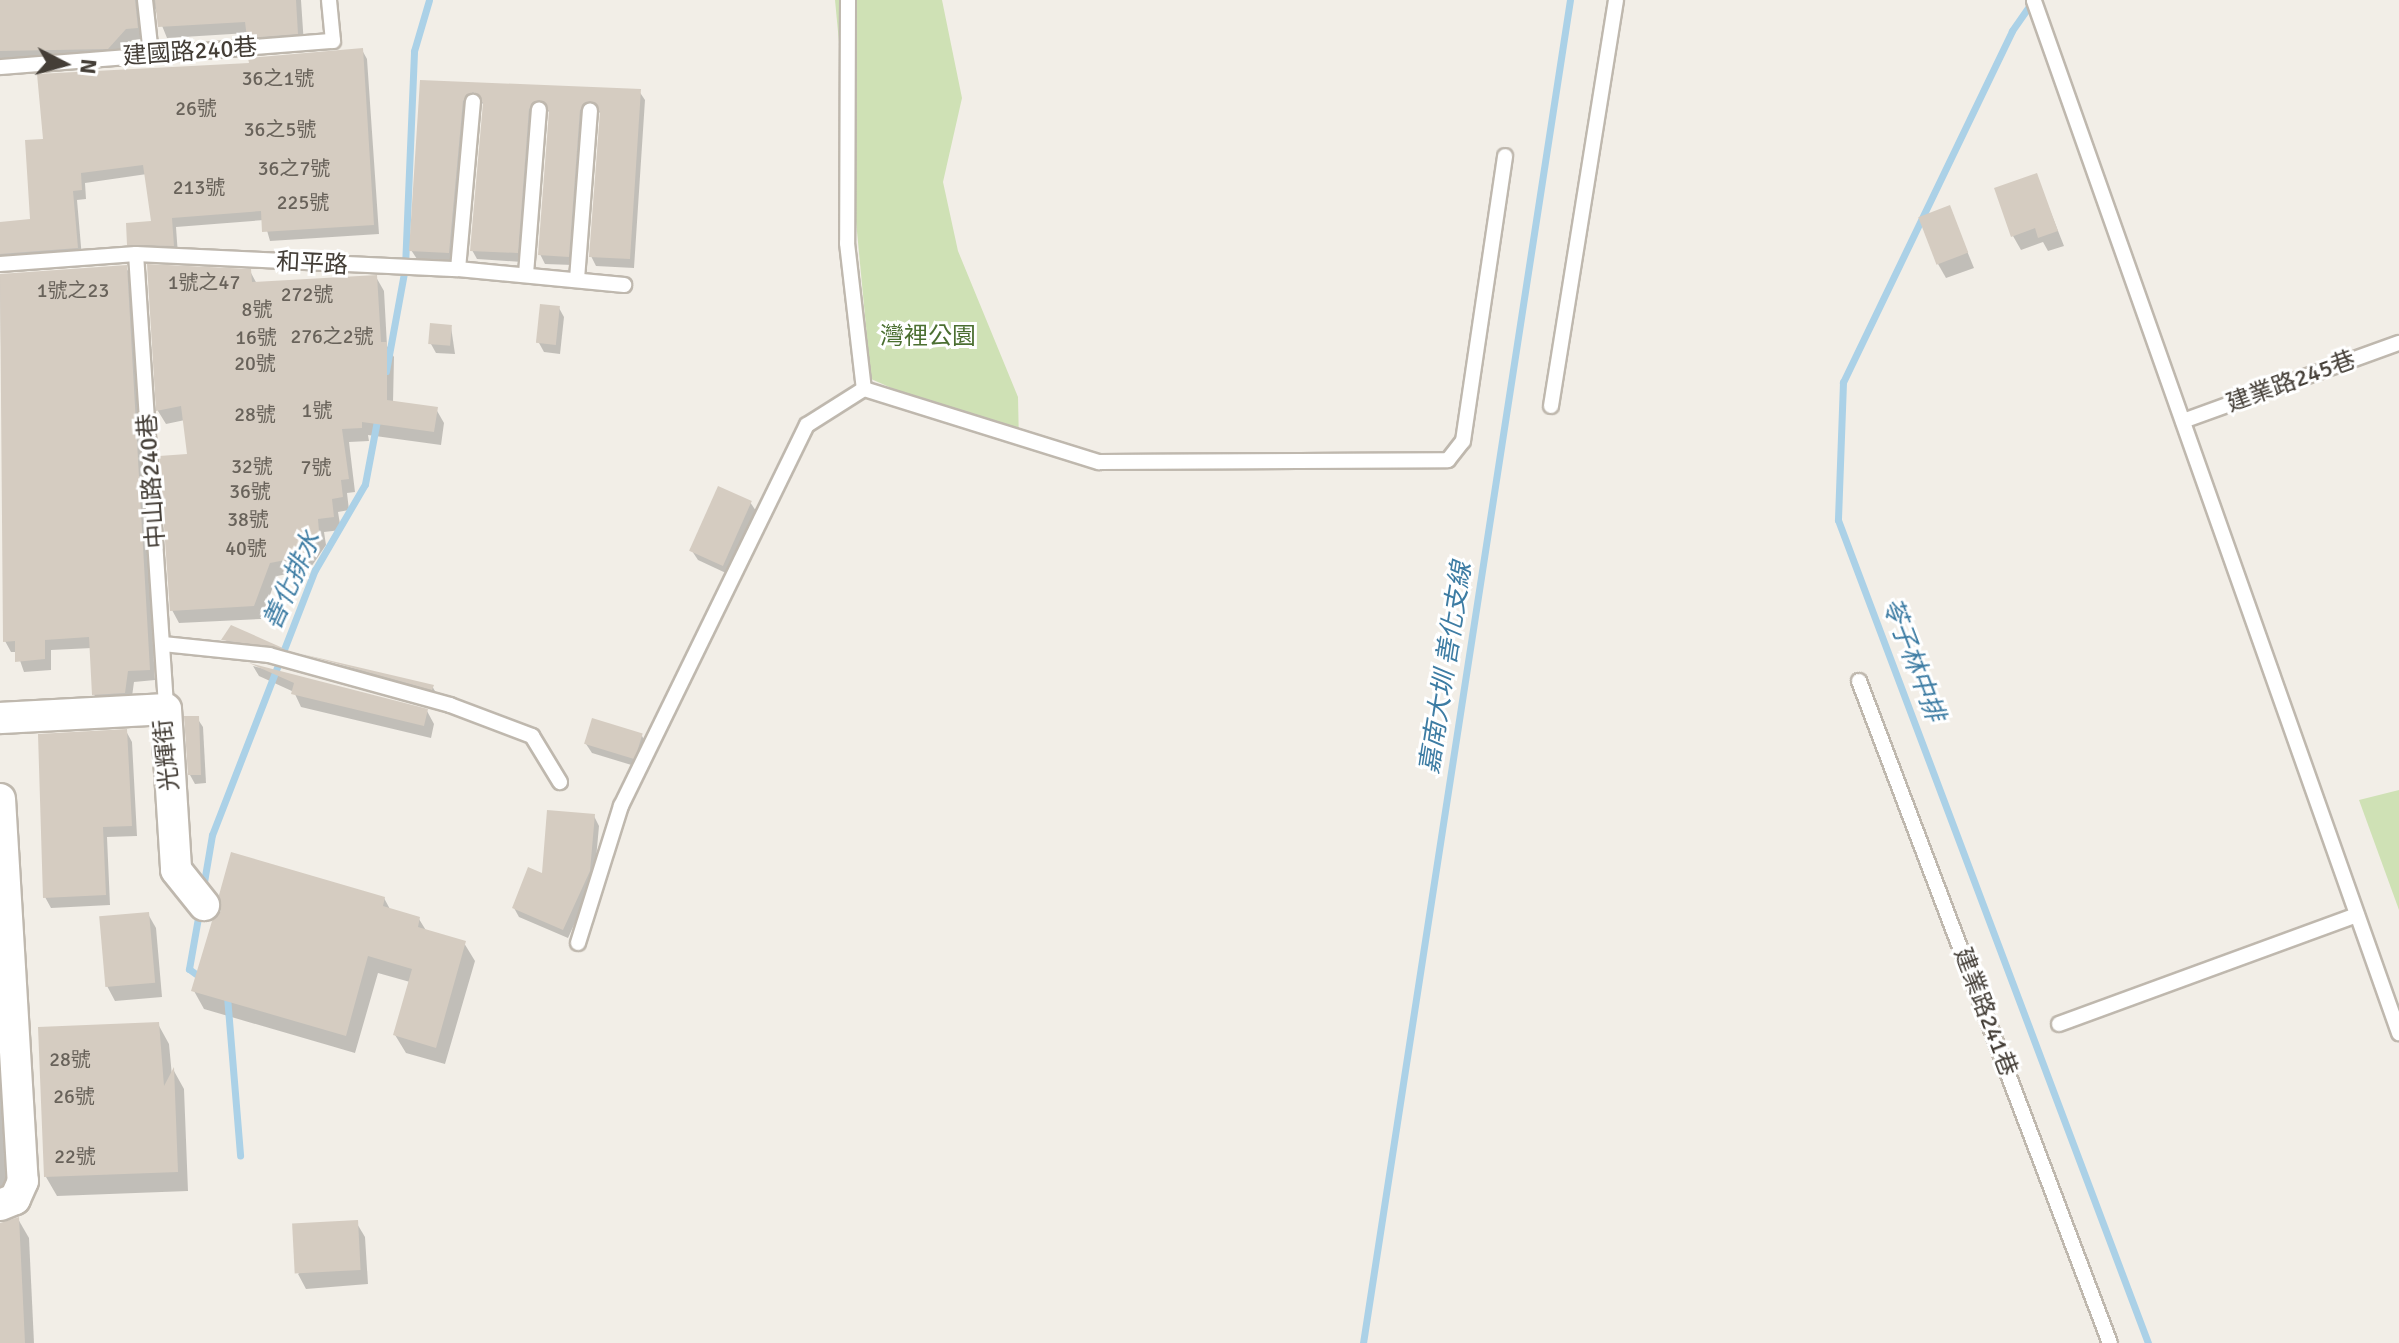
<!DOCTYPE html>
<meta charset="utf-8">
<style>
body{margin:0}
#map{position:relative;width:2399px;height:1343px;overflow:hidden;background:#f2eee7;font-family:Signika,"Noto Sans TC",sans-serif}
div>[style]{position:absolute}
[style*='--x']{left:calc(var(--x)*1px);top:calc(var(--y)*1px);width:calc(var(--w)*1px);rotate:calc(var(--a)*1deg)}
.green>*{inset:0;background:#cfe1b5}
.shadow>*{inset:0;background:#0003}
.stream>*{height:7px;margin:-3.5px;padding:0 3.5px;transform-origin:3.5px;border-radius:3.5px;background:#abd1e7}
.building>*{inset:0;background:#d5ccc1;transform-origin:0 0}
.roads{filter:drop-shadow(2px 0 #bfb8ae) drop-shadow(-2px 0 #bfb8ae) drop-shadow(0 2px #bfb8ae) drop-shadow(0 -2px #bfb8ae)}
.lane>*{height:14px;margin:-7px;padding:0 7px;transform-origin:7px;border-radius:7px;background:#fff}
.street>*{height:30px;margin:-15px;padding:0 15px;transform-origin:15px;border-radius:15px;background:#fff}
span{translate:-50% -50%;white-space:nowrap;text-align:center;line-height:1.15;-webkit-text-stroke:6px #fff;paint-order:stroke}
.number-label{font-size:20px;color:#68625a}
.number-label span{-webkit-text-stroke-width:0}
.street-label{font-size:24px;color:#443e37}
.park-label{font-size:24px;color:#4b6f31}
.water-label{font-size:26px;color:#3d7ca3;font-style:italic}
.north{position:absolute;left:24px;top:24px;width:80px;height:80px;-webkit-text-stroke:6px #fff;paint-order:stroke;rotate:96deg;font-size:22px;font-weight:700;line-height:32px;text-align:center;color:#443e37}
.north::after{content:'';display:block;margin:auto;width:28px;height:36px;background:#443e37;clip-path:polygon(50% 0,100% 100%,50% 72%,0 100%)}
</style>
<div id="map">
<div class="green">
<div style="clip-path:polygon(835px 0,942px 0,962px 98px,943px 182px,958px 251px,1018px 397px,1019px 444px,871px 379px)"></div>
<div style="clip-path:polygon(2399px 790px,2399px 910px,2359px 800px)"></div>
</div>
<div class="shadow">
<div style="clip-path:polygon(0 0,301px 0,304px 45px,255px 49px,248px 33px,167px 38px,152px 1px,141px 9px,143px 39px,132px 40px,115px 60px,0 63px)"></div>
<div style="clip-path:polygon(362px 50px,367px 59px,379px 234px,270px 241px,264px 220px,176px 227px,178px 255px,135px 254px,129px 244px,153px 223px,147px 174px,85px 183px,86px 199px,77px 200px,82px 258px,0 263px,0 224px,32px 221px,45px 140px,251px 65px)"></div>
<div style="clip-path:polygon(422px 82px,639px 91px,645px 100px,634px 268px,596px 266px,591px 256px,602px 115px,596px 109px,573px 265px,545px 264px,540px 254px,551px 114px,545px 108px,522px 262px,477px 259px,472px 250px,485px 106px,479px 100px,454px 262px,417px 259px,411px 250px)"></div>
<div style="clip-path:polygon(2036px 175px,2064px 246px,2048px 251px,2043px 242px,2021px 250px,2013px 236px)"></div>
<div style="clip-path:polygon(1949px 207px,1974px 268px,1946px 278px,1938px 264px)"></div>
<div style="clip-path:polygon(126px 267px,132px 279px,155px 680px,134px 682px,131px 704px,100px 706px,94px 694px,92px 648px,51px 650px,51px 670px,24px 672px,17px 652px,11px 652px,5px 641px,0 276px)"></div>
<div style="clip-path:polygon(149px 267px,250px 271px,257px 284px,376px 277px,384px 291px,387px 346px,394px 357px,393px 403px,436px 409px,444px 423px,441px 445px,368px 435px,369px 441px,349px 442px,355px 492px,347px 493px,349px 510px,338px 512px,341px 530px,324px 532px,326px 545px,309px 570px,277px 576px,261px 619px,179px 623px,172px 610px,189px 456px,185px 420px,166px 424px,158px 411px)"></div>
<div style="clip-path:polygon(559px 308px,564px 317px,560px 354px,544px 352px,539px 343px)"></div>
<div style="clip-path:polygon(451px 327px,455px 354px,436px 353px,431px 344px)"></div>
<div style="clip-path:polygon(750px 502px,756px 511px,728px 574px,698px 560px,692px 551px)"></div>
<div style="clip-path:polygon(232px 627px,283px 650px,284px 652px,225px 644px)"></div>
<div style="clip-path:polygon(306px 657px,432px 686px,441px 701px,313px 668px)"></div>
<div style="clip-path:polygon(253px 666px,427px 711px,434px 724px,431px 738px,301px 707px,294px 692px,259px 676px)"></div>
<div style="clip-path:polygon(197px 718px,203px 727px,206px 783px,195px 784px,190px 775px)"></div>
<div style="clip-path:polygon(126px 731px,132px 742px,137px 836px,107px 837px,110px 905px,51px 908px,45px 897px)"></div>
<div style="clip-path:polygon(642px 736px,647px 745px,638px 767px,592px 753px,586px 744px)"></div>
<div style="clip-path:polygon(594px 816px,599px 826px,594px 881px,568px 938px,519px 917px,514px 908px)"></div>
<div style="clip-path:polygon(384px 898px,391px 911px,419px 919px,427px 932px,464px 943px,475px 961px,445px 1064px,406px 1053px,395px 1035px,410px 982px,378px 973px,355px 1053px,204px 1009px,194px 991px)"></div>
<div style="clip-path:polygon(148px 914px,156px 928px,162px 997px,115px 1001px,107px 986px)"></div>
<div style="clip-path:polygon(158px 1024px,169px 1044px,172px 1076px,174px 1071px,184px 1089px,188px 1191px,57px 1196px,46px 1177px)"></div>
<div style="clip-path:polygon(0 1050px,8px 1187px,0 1188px)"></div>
<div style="clip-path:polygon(18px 1219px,29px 1238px,34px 1343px,0 1343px,0 1224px)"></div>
<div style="clip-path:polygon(356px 1222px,365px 1237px,368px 1284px,306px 1289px,298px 1274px)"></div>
</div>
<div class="stream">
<div style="--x:2032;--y:2;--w:35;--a:125"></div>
<div style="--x:2012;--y:31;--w:390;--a:115.7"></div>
<div style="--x:1843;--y:382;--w:138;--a:92.1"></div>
<div style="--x:1838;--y:520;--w:879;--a:69.36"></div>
<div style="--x:386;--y:371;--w:106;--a:-79.6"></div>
<div style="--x:405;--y:267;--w:216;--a:-87.6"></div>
<div style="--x:414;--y:51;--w:53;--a:-73.6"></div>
<div style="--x:203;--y:888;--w:54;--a:-80.4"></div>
<div style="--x:212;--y:835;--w:284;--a:-68.8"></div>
<div style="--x:315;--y:570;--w:99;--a:-59.8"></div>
<div style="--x:365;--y:484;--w:70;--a:-79.3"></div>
<div style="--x:199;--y:912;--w:58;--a:100"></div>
<div style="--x:189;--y:969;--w:17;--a:36"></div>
<div style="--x:227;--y:996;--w:160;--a:85.3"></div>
<div style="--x:1363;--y:1343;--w:1359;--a:-81.24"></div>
</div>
<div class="building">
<div style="clip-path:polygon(0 0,135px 0,138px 28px,126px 29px,108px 49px,0 51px)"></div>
<div style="clip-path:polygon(155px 0,296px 0,298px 34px,247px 38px,245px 22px,158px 27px)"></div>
<div style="clip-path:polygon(363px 48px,374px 225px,262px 232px,261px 211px,172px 218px,174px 246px,127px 245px,126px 223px,151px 221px,143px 165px,81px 173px,82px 190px,73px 191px,78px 248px,0 254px,0 222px,30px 219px,25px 140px,43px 139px,37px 74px,249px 63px,248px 58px)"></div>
<div style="clip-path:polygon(420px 80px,641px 89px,630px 259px,589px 257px,600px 112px,590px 101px,580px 110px,569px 257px,538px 255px,549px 111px,539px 100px,529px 109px,518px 253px,470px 251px,483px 103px,473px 92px,463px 101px,449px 253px,409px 251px)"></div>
<div style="clip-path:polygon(2037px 173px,2058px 231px,2038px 238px,2035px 228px,2011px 237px,1994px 188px)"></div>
<div style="left:1950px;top:205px;width:51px;height:34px;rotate:69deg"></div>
<div style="clip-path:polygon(147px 264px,251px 269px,252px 282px,377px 275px,381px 342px,387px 342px,387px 400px,438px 407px,434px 432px,362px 422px,362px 428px,342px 429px,349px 479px,341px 480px,343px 497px,332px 499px,334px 517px,318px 519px,319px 531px,301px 557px,270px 563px,254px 606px,170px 611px,159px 456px,187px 454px,181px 406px,156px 411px)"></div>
<div style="clip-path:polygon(127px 265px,150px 670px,128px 671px,125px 693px,92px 695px,89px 637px,45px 640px,45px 659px,15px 662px,15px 641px,3px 642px,0 274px)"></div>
<div style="left:540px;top:304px;width:20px;height:39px;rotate:6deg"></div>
<div style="left:430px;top:323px;width:22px;height:21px;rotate:5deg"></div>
<div style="left:718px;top:486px;width:37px;height:71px;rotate:24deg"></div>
<div style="clip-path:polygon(231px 625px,285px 649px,221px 640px)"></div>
<div style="clip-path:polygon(302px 654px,434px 685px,432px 690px)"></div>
<div style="clip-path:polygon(249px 663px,428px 709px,424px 726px,291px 694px,294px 683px)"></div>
<div style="clip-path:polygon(184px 716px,199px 716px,201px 775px,188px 775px)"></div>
<div style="left:592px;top:718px;width:53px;height:27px;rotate:17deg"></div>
<div style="clip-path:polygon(127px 729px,132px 826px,103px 827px,106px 895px,43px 898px,38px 734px)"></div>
<div style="clip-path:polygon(547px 810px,595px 814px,590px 871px,563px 930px,512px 908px,528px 867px,542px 873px)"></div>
<div style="clip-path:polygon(231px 852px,385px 897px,383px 906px,420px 917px,418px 927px,466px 941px,436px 1048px,393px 1035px,412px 969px,368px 956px,346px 1036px,191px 991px,212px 921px,221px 911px,219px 895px)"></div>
<div style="left:149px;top:912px;width:71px;height:50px;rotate:85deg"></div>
<div style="clip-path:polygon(159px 1022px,164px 1086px,174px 1067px,178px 1172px,44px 1177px,38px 1027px)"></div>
<div style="clip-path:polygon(19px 1217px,25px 1343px,0 1343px,0 1223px)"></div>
<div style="left:358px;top:1220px;width:50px;height:66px;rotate:87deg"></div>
</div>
<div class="roads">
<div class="lane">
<div style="--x:145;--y:0;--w:54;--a:83.7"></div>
<div style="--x:848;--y:0;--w:243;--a:90.2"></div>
<div style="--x:847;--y:243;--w:147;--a:83.4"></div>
<div style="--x:864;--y:389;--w:246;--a:17.3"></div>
<div style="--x:1099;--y:462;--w:349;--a:-0.3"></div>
<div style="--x:1448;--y:460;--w:24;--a:-52"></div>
<div style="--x:1463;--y:441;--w:288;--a:-81.6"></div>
<div style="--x:2034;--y:1;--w:1095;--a:70.52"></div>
<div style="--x:0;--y:67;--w:334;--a:-4.5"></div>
<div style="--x:333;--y:41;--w:41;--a:-95.6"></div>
<div style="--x:136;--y:254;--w:456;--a:86.2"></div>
<div style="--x:0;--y:264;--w:136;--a:-4.2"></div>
<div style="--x:136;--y:254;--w:322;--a:2.7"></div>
<div style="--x:458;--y:269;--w:167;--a:5.5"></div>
<div style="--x:458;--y:269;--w:168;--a:-84.9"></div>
<div style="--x:526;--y:274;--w:165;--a:-85.5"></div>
<div style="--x:577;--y:279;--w:169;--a:-85.6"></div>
<div style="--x:1551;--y:406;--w:411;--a:-80.9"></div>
<div style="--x:2183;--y:421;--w:230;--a:-19.9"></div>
<div style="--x:163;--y:644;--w:107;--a:5.9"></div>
<div style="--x:269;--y:655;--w:188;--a:15.4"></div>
<div style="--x:450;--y:705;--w:88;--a:20.7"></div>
<div style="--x:532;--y:736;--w:54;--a:58.7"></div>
<div style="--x:1859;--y:681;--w:708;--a:69.24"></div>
<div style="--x:578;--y:943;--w:144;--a:-72.6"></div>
<div style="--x:621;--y:806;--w:424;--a:-64"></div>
<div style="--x:807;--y:425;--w:67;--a:-32.3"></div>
<div style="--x:2059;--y:1024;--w:317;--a:-20.1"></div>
</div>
<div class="street">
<div style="--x:0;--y:718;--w:166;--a:-3.1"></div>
<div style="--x:166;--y:709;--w:161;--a:86.4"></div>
<div style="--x:176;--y:870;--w:45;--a:51.3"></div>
<div style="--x:0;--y:799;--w:383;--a:86.6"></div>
<div style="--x:23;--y:1181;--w:20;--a:114"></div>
<div style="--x:15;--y:1199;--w:16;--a:158"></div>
</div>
</div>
<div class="number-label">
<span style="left:278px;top:78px">36之1號</span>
<span style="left:196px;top:108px">26號</span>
<span style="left:280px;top:129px">36之5號</span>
<span style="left:294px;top:168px">36之7號</span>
<span style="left:199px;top:187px">213號</span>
<span style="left:303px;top:202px">225號</span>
<span style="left:204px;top:282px">1號之47</span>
<span style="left:73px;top:290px">1號之23</span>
<span style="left:307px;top:294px">272號</span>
<span style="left:257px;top:309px">8號</span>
<span style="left:332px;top:336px">276之2號</span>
<span style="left:256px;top:337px">16號</span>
<span style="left:255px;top:363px">20號</span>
<span style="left:317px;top:410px">1號</span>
<span style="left:255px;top:414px">28號</span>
<span style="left:252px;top:466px">32號</span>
<span style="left:316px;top:467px">7號</span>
<span style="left:250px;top:491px">36號</span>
<span style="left:248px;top:519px">38號</span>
<span style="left:246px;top:548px">40號</span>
<span style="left:70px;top:1059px">28號</span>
<span style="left:74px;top:1096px">26號</span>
<span style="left:75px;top:1156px">22號</span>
</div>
<div class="street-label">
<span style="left:190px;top:52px;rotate:-4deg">建國路240巷</span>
<span style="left:312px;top:264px;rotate:3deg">和平路</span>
<span style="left:2291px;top:382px;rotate:-20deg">建業路245巷</span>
<span style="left:152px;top:481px;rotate:-94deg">中山路240巷</span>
<span style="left:167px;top:755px;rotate:-96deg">光輝街</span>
<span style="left:1985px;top:1012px;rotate:69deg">建業路241巷</span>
</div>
<div class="park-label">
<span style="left:928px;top:337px">灣裡公園</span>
</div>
<div class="water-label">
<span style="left:293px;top:581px;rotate:-66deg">善化排水</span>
<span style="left:1912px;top:660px;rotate:69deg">苓子林中排</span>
<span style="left:1447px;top:668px;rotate:-81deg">嘉南大圳 善化支線</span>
</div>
<div class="north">N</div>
</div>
